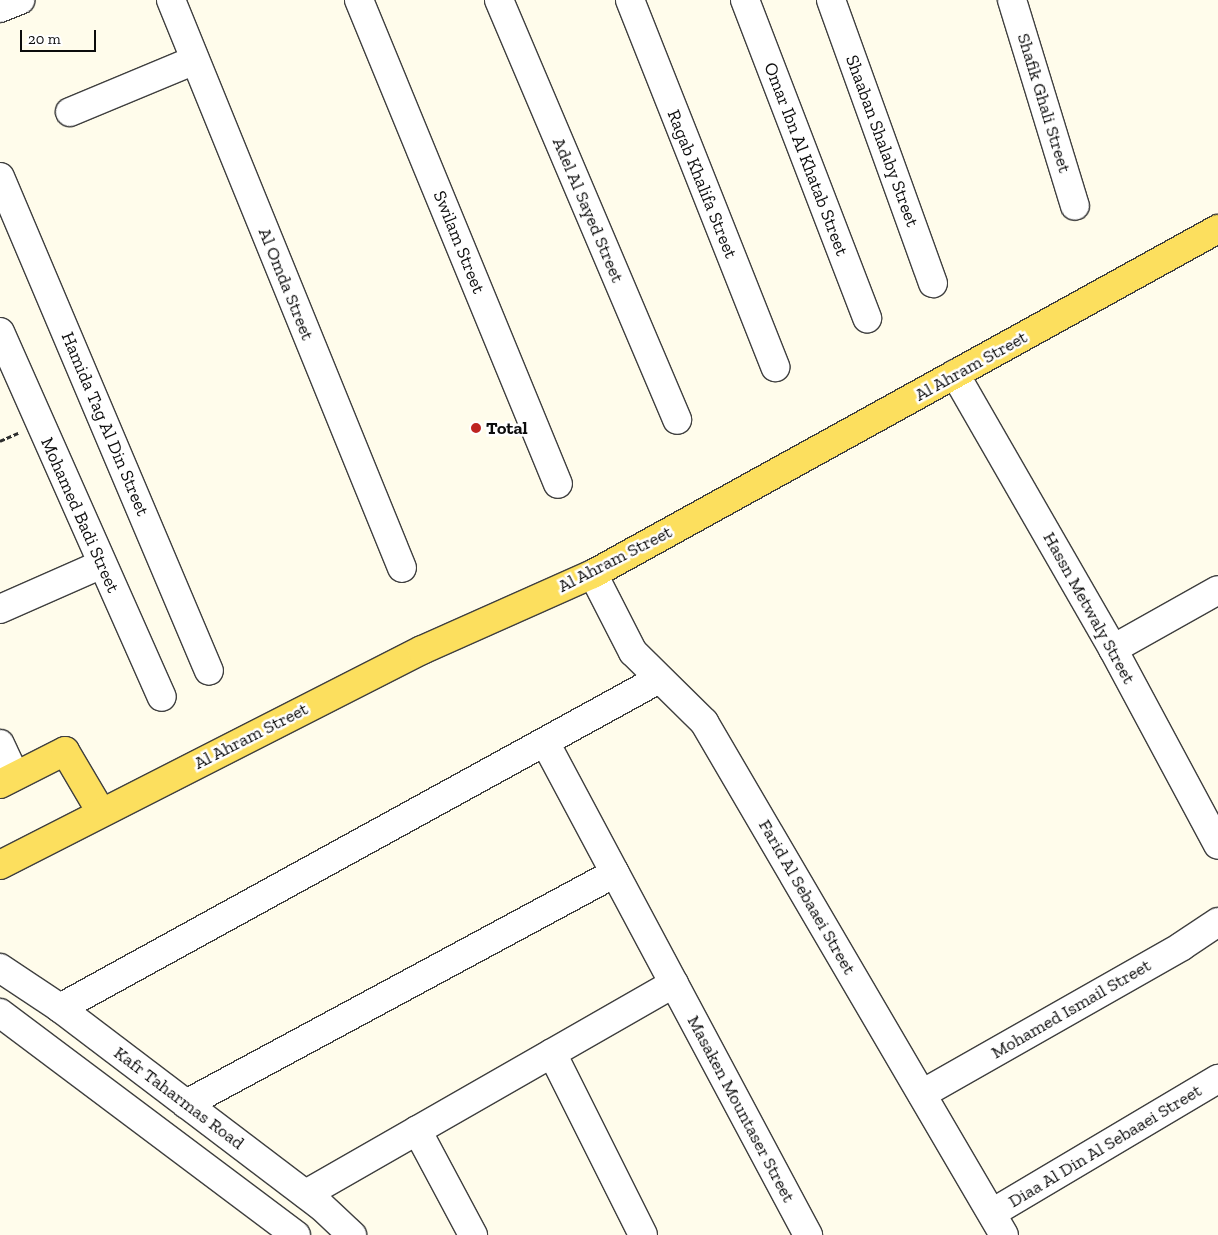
<!DOCTYPE html>
<style>
body{margin:0}
#map{position:relative;width:1218px;height:1235px;overflow:hidden;background:#fffceb;font-family:"Zilla Slab",serif}
div>[style]{position:absolute}
[style*='--x']{left:calc(var(--x)*1px);top:calc(var(--y)*1px);width:calc(var(--w)*1px);rotate:calc(var(--a)*1deg)}
.path>*{height:3px;margin-top:-1.5px;transform-origin:0;background:repeating-linear-gradient(90deg,#2e2e2e 0 5px,transparent 0 7.5px)}
.roads{filter:drop-shadow(1px 0 #3f3f3f) drop-shadow(-1px 0 #3f3f3f) drop-shadow(0 1px #3f3f3f) drop-shadow(0 -1px #3f3f3f)}
.minor>*{height:28px;margin:-14px;padding:0 14px;transform-origin:14px;border-radius:14px;background:#fff}
.major>*{height:28px;margin:-14px;padding:0 14px;transform-origin:14px;border-radius:14px;background:#fcdf5e}
.dots>*{width:14px;height:14px;translate:-50% -50%;box-sizing:border-box;border:2px solid #fff;border-radius:50%}
span{translate:-50% -50%;white-space:nowrap;text-align:center;line-height:1.15;-webkit-text-stroke:5px #fff;paint-order:stroke}
.street-label{font-size:18px;color:#0c0c0c}
.poi-label{font-size:18px;color:#0c0c0c;font-weight:700}
.left{translate:0 -50%;text-align:left}
.scale{position:absolute;left:20px;top:30px;width:76px;height:22px;box-sizing:border-box;border:2px solid #0c0c0c;border-top:0;padding-left:6px;font-size:15px;line-height:18px;white-space:nowrap;color:#0c0c0c;-webkit-text-stroke:4px #fff;paint-order:stroke}
</style>
<div id="map">
<div class="path">
<div style="--x:0;--y:441;--w:20;--a:-24"></div>
</div>
<div class="roads">
<div class="minor">
<div style="--x:171;--y:0;--w:613;--a:67.87"></div>
<div style="--x:359;--y:0;--w:523;--a:67.65"></div>
<div style="--x:499;--y:0;--w:456;--a:67"></div>
<div style="--x:630;--y:0;--w:395;--a:68.4"></div>
<div style="--x:745;--y:0;--w:341;--a:69"></div>
<div style="--x:831;--y:0;--w:301;--a:70.2"></div>
<div style="--x:1012;--y:0;--w:215;--a:73"></div>
<div style="--x:0;--y:8;--w:22;--a:-22"></div>
<div style="--x:70;--y:112;--w:135;--a:-22.6"></div>
<div style="--x:0;--y:177;--w:536;--a:67.07"></div>
<div style="--x:0;--y:332;--w:399;--a:66.1"></div>
<div style="--x:955;--y:374;--w:317;--a:60.1"></div>
<div style="--x:1113;--y:649;--w:222;--a:61.8"></div>
<div style="--x:593;--y:574;--w:88;--a:62.9"></div>
<div style="--x:633;--y:652;--w:100;--a:44.6"></div>
<div style="--x:704;--y:722;--w:594;--a:59.68"></div>
<div style="--x:0;--y:609;--w:111;--a:-23.8"></div>
<div style="--x:1113;--y:649;--w:120;--a:-29.3"></div>
<div style="--x:545;--y:742;--w:559;--a:61.92"></div>
<div style="--x:0;--y:744;--w:35;--a:65"></div>
<div style="--x:0;--y:968;--w:72;--a:33.7"></div>
<div style="--x:60;--y:1008;--w:326;--a:37.2"></div>
<div style="--x:320;--y:1205;--w:44;--a:43.2"></div>
<div style="--x:60;--y:1008;--w:683;--a:-28.78"></div>
<div style="--x:0;--y:1013;--w:370;--a:36.9"></div>
<div style="--x:552;--y:1053;--w:203;--a:63.4"></div>
<div style="--x:922;--y:1094;--w:299;--a:-29.6"></div>
<div style="--x:1182;--y:946;--w:43;--a:-33.7"></div>
<div style="--x:186;--y:1104;--w:487;--a:-28.3"></div>
<div style="--x:417;--y:1130;--w:119;--a:61.9"></div>
<div style="--x:306;--y:1194;--w:424;--a:-29.8"></div>
<div style="--x:992;--y:1213;--w:263;--a:-30.7"></div>
</div>
<div class="major">
<div style="--x:0;--y:784;--w:73;--a:-26.9"></div>
<div style="--x:65;--y:751;--w:71;--a:59.5"></div>
<div style="--x:0;--y:865;--w:474;--a:-27"></div>
<div style="--x:422;--y:650;--w:187;--a:-24"></div>
<div style="--x:593;--y:574;--w:714;--a:-28.9"></div>
</div>
</div>
<div class="dots">
<div style="left:476px;top:428px;background:#be2421"></div>
</div>
<div class="street-label">
<span style="left:1044px;top:103px;rotate:73deg">Shafik Ghali Street</span>
<span style="left:882px;top:141px;rotate:70deg">Shaaban Shalaby Street</span>
<span style="left:806px;top:159px;rotate:69deg">Omar Ibn Al Khatab Street</span>
<span style="left:702px;top:184px;rotate:68deg">Ragab Khalifa Street</span>
<span style="left:588px;top:210px;rotate:67deg">Adel Al Sayed Street</span>
<span style="left:459px;top:242px;rotate:68deg">Swilam Street</span>
<span style="left:286px;top:284px;rotate:68deg">Al Omda Street</span>
<span style="left:971px;top:366px;rotate:-29deg">Al Ahram Street</span>
<span style="left:105px;top:424px;rotate:67deg">Hamida Tag Al Din Street</span>
<span style="left:80px;top:515px;rotate:66deg">Mohamed Badi Street</span>
<span style="left:615px;top:559px;rotate:-27deg">Al Ahram Street</span>
<span style="left:1089px;top:608px;rotate:61deg">Hassn Metwaly Street</span>
<span style="left:251px;top:736px;rotate:-27deg">Al Ahram Street</span>
<span style="left:807px;top:897px;rotate:60deg">Farid Al Sebaaei Street</span>
<span style="left:1071px;top:1009px;rotate:-30deg">Mohamed Ismail Street</span>
<span style="left:179px;top:1098px;rotate:37deg">Kafr Taharmas Road</span>
<span style="left:741px;top:1109px;rotate:62deg">Masaken Mountaser Street</span>
<span style="left:1105px;top:1146px;rotate:-31deg">Diaa Al Din Al Sebaaei Street</span>
</div>
<div class="poi-label">
<span class="left" style="left:486px;top:428px">Total</span>
</div>
<div class="scale">20 m</div>
</div>
